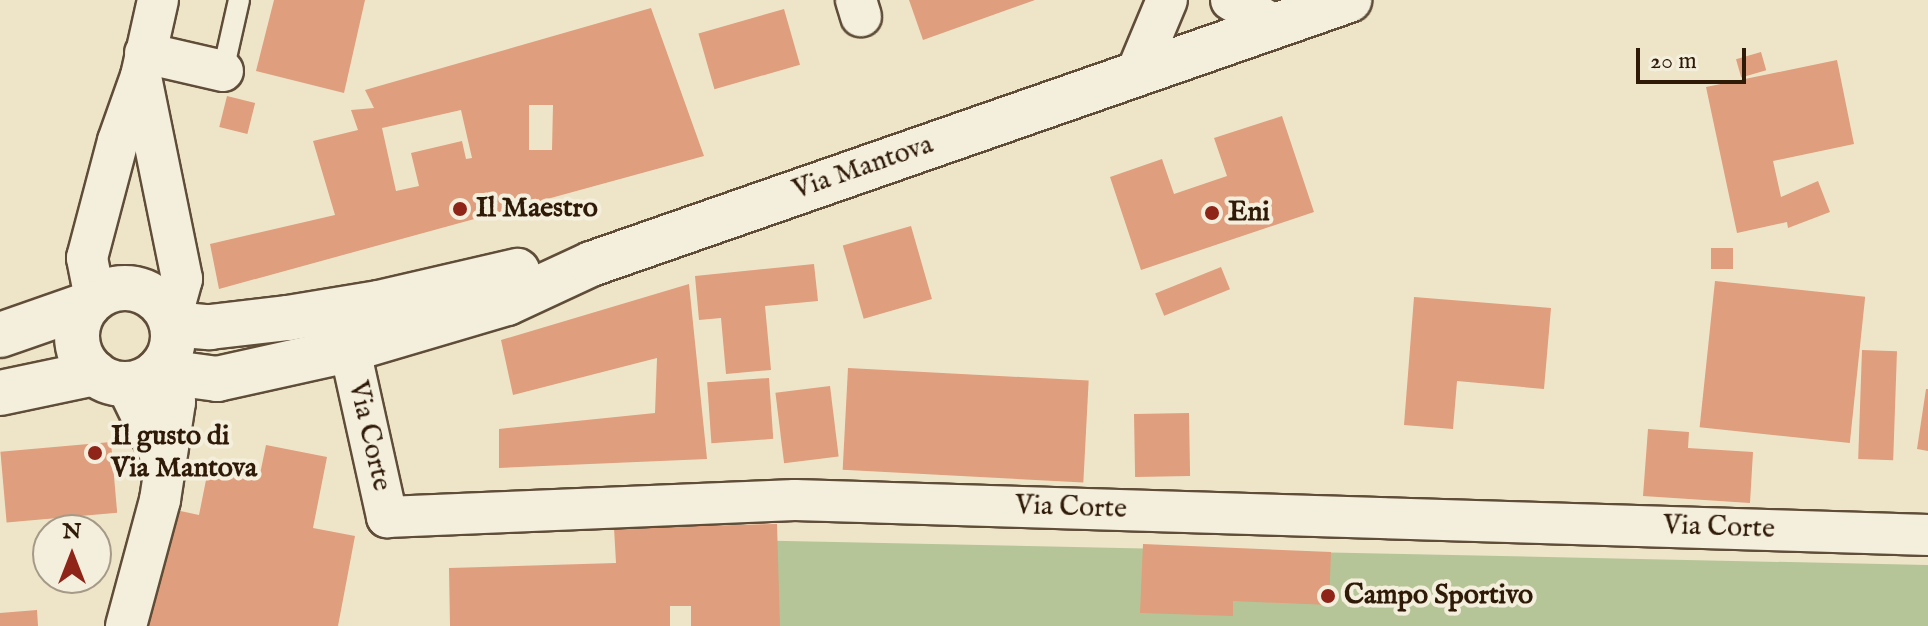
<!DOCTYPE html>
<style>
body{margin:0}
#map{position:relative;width:1928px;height:626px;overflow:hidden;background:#eee5c9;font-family:"IM FELL English",serif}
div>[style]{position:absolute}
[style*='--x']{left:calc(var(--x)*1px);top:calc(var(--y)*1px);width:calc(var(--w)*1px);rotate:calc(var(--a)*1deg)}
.green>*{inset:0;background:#b6c598}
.building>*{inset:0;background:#df9e7d;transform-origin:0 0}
.roads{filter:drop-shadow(2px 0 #5f4d38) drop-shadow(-2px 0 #5f4d38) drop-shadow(0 2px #5f4d38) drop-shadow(0 -2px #5f4d38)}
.service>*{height:20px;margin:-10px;padding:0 10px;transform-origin:10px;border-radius:10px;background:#f4eedc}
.minor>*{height:40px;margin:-20px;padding:0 20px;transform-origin:20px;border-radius:20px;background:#f4eedc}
.secondary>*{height:44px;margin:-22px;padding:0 22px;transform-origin:22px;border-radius:22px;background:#f4eedc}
.secondary>.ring{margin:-22px;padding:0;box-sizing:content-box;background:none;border:44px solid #f4eedc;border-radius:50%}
.dots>*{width:22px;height:22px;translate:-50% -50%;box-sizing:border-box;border:4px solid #f4eedc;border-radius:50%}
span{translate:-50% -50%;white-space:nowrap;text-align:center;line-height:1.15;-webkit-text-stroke:8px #f4eedc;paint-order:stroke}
.street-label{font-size:28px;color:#2f1a07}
.poi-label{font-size:28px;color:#2f1a07;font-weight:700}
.left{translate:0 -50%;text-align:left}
.north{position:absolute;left:32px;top:514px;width:80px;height:80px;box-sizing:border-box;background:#f4eedc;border:2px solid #a59987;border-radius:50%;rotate:0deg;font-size:22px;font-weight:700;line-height:32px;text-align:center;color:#2f1a07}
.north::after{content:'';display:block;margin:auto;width:28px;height:36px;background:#8f2418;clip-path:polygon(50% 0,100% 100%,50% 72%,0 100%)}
.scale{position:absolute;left:1636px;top:48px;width:110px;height:36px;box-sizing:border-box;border:4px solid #2f1a07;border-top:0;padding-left:10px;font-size:24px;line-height:28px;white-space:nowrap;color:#2f1a07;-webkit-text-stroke:6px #f4eedc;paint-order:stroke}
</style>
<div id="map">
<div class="green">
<div style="clip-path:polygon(742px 540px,1928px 565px,1928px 626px,720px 626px)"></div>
</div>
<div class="building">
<div style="clip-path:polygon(274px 0,365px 0,344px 93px,256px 71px)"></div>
<div style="clip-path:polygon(909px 0,1035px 0,923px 40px)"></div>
<div style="clip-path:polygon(evenodd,651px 8px,704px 156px,219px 289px,210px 244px,335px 215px,313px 141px,358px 130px,351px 110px,374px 108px,365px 90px,651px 8px,529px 105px,553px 105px,552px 150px,529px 150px,529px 105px,651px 8px,461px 110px,472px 158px,466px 159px,462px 141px,411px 153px,419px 186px,396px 191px,382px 128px,461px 110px)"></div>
<div style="left:784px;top:9px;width:58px;height:89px;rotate:74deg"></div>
<div style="left:1761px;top:52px;width:19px;height:26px;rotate:74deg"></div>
<div style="clip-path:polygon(1837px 60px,1854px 144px,1773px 161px,1781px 197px,1818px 181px,1830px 212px,1788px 228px,1787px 222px,1737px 233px,1706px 87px)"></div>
<div style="left:227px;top:96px;width:29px;height:32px;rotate:14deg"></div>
<div style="clip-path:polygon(1282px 116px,1314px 212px,1141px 270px,1110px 177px,1162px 159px,1174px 194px,1227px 176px,1214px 138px)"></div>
<div style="left:911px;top:226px;width:76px;height:71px;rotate:74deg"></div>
<div style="left:1711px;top:248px;width:22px;height:21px"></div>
<div style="clip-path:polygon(814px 264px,818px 301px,765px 306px,771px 370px,726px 374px,721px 318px,699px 320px,695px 276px)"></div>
<div style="left:1221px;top:267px;width:24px;height:71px;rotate:68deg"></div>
<div style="left:1715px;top:281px;width:151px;height:147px;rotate:6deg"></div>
<div style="clip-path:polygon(689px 284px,707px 459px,499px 468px,499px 429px,655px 413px,657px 358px,513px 395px,501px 340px)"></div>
<div style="clip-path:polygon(1414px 297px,1551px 308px,1544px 389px,1457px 381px,1453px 429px,1404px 425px)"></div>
<div style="left:1862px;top:350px;width:35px;height:109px;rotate:2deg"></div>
<div style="left:848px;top:368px;width:241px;height:102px;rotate:3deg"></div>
<div style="left:769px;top:378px;width:61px;height:62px;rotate:86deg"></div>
<div style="left:830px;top:386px;width:71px;height:55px;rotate:83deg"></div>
<div style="clip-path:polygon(1926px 389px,1928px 389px,1928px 451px,1917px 449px)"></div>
<div style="left:1189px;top:413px;width:63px;height:55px;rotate:89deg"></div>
<div style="clip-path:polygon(1648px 429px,1689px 432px,1688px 448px,1753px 452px,1750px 503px,1643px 496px)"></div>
<div style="left:111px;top:442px;width:71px;height:111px;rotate:85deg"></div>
<div style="clip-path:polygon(266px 445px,327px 457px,313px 528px,355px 536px,338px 626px,140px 626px,162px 507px,199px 515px,209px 465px,260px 474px)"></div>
<div style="clip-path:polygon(777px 524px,780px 626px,691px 626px,691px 606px,670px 606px,670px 626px,450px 626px,449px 568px,616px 563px,614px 528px)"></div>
<div style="clip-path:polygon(1143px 544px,1331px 552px,1329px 605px,1233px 601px,1233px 616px,1140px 613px)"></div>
<div style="clip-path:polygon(37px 610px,38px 626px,0 626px,0 613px)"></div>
</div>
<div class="roads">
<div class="service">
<div style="--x:223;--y:71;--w:73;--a:-77.3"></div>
</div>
<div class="minor">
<div style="--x:856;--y:0;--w:17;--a:73"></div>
<div style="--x:1231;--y:0;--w:52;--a:30"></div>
<div style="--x:145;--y:53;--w:80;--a:13"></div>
<div style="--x:1136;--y:74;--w:80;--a:-67.3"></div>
<div style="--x:141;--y:77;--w:206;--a:78.5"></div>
<div style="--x:182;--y:279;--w:41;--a:105.4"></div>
<div style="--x:95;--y:298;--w:41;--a:-101.3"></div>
<div style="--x:87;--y:258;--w:121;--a:-75.2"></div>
<div style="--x:118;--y:141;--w:69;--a:-70.5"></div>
<div style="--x:141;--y:76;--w:78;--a:-77.4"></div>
<div style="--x:338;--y:321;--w:50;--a:71.2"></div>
<div style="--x:354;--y:368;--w:153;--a:77.5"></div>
<div style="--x:387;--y:517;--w:408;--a:-2.4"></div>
<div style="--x:795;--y:500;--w:1134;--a:1.77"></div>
<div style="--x:126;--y:384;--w:91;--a:64"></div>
<div style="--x:126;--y:626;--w:131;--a:-74.9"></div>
<div style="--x:160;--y:500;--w:99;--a:-81.3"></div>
<div style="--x:175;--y:402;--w:35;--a:-133"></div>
</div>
<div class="secondary">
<div class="ring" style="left:77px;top:288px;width:52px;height:52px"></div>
<div style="--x:172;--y:324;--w:38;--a:5"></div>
<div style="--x:210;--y:327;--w:79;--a:-6.6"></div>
<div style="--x:288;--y:318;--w:92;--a:-9.4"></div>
<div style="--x:379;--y:303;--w:142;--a:-13.1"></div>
<div style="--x:0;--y:335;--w:94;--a:-19.2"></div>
<div style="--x:158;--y:371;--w:60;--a:7.7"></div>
<div style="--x:217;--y:379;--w:134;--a:-12.5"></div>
<div style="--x:348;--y:350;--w:166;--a:-16.5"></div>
<div style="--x:507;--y:303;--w:93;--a:-24.9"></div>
<div style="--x:591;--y:264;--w:803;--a:-19.2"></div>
<div style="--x:0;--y:393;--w:97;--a:-11.9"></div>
</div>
</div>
<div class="dots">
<div style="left:460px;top:209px;background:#8f2418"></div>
<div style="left:1212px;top:213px;background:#8f2418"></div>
<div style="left:95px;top:453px;background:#8f2418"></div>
<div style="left:1328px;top:596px;background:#8f2418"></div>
</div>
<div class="street-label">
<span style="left:863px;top:168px;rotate:-19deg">Via Mantova</span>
<span style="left:369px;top:436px;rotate:77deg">Via Corte</span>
<span style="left:1071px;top:508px;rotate:2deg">Via Corte</span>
<span style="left:1719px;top:528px;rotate:2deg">Via Corte</span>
</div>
<div class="poi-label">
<span class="left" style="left:476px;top:209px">Il Maestro</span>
<span class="left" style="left:1228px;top:213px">Eni</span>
<span class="left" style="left:111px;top:453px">Il gusto di<br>Via Mantova</span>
<span class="left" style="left:1344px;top:596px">Campo Sportivo</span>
</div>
<div class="north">N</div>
<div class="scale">20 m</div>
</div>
